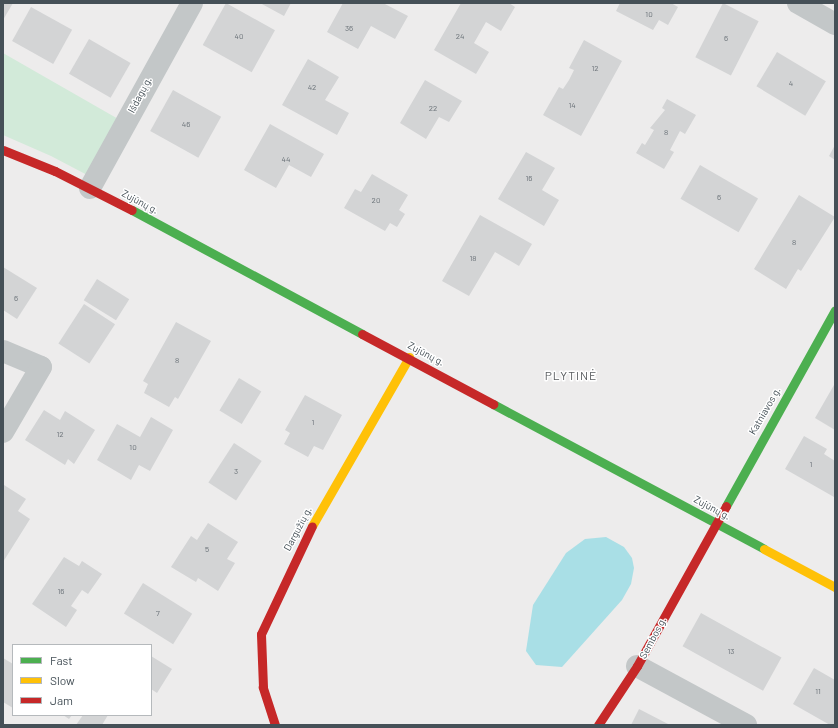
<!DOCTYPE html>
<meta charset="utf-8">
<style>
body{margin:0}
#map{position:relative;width:838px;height:728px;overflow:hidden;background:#edecec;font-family:Barlow,sans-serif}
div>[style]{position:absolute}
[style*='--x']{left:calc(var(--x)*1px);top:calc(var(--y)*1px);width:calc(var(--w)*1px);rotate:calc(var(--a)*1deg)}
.green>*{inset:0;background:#d2ead9}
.water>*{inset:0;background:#a9dfe6}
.building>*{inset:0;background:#d3d4d5;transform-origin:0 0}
.street>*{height:22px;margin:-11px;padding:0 11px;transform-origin:11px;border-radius:11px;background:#c3c7c8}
.fast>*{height:9px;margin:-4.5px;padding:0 4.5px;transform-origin:4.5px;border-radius:4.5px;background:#4caf50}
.slow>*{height:9px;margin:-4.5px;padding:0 4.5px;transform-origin:4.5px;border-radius:4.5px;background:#ffc107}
.jam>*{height:9px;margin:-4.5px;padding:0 4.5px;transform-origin:4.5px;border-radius:4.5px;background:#c62828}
span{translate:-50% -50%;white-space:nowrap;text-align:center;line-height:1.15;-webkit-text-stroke:3px #fff;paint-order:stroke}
.number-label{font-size:8px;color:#6a7278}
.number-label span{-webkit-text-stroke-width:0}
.street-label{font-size:10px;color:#455057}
.quarter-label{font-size:12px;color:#595c5f;letter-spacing:1px}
.frame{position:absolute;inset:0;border:4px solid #455057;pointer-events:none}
.legend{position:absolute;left:12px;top:644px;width:140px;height:72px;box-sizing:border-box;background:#fff;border:1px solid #b5b9bc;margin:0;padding:5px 7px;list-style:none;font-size:12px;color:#455057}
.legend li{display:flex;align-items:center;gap:8px;height:20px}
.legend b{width:20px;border:1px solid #b5b9bc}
</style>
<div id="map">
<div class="green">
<div style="clip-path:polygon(3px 53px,120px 120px,91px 177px,51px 156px,3px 135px)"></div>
</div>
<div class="water">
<div style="clip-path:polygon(606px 537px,624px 547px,632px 558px,634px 568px,631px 584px,622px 600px,562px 667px,536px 665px,526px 651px,533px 605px,566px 553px,585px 539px)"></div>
</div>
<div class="building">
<div style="clip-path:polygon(3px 3px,13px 3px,3px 20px)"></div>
<div style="left:226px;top:3px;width:56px;height:48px;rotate:29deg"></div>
<div style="clip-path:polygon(260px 3px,291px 3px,284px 16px)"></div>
<div style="clip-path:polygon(343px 3px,383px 3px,408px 16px,395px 39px,371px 26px,358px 49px,327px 32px)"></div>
<div style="clip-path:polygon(461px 3px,509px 3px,515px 7px,501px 31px,486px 22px,474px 43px,489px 52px,476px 74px,434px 50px)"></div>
<div style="clip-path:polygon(620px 3px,671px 3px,678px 7px,668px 25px,659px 20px,653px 30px,616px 11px)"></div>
<div style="left:723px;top:3px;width:40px;height:61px;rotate:27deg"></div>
<div style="left:31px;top:7px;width:47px;height:39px;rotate:29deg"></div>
<div style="left:89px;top:39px;width:48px;height:40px;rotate:30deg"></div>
<div style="clip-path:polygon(584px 40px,622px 61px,581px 136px,543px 115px,559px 87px,563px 89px,569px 80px,574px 70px,569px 68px)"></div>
<div style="left:777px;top:52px;width:57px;height:40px;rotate:31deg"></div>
<div style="clip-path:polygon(308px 59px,339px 77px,325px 100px,349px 113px,337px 135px,282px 105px)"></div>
<div style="clip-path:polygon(425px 80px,462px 101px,449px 122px,439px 117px,426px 139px,400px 123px)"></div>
<div style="left:173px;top:90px;width:55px;height:47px;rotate:29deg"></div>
<div style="clip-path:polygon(667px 99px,696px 115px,685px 134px,680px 131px,670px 150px,674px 152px,664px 169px,636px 153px,642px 143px,645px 145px,654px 130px,650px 128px,665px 110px,662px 108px)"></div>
<div style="clip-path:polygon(270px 124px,324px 154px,311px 177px,289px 165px,276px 188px,244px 170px)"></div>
<div style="clip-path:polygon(835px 145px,835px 160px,829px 156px)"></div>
<div style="clip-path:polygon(526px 152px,555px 168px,542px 190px,559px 200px,544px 226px,498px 199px)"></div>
<div style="left:700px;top:165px;width:67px;height:39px;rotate:30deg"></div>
<div style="clip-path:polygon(372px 174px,408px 195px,399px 210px,405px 214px,397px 227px,390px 223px,385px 231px,344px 208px,355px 189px,361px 192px)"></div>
<div style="clip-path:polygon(799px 195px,835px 217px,801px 271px,798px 269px,786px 289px,754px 269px)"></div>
<div style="clip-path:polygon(480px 215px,532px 244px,519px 266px,495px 252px,469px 296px,442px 281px)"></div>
<div style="clip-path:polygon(3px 267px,37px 288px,17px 319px,3px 310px)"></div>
<div style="left:97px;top:279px;width:38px;height:25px;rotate:32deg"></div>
<div style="left:84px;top:304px;width:37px;height:47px;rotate:33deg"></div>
<div style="clip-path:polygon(176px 322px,211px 341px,178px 399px,175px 397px,169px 407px,144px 393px,148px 384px,143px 381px)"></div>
<div style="left:239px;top:378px;width:26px;height:38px;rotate:31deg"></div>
<div style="clip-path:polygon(834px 385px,835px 386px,835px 430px,815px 418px)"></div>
<div style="clip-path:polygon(305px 395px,342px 415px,323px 450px,314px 446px,308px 457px,284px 444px,290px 433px,285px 430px)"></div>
<div style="clip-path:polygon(44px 410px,60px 420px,65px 411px,95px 430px,74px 464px,68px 459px,65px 465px,25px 440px)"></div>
<div style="clip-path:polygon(151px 417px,173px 430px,150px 471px,139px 465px,131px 480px,97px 460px,117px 424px,140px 437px)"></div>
<div style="clip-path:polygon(804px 436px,827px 449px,824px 454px,835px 461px,834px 497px,785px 469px)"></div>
<div style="left:234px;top:443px;width:33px;height:47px;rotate:33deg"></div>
<div style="clip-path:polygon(4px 485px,26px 499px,18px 511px,30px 519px,3px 562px)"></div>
<div style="clip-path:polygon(208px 523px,238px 542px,227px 559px,235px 563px,218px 591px,198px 578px,196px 582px,171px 567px,191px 536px,197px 540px)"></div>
<div style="clip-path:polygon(64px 557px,79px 566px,82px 561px,102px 574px,88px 594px,82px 590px,71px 606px,77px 610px,66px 627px,32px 604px)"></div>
<div style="left:143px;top:583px;width:58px;height:36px;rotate:32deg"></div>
<div style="left:701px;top:613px;width:92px;height:38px;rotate:29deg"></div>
<div style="clip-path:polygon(151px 656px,172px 669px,157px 693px,151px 689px)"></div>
<div style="clip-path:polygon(3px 658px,13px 664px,13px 708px,3px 702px)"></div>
<div style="clip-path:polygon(814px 668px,835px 680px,835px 725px,830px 725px,793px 704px)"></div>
<div style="clip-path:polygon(639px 709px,670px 725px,631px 725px)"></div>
<div style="clip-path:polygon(63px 715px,72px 715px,69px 719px)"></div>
<div style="clip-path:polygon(83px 715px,108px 715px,102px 725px,76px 725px)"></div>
</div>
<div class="street">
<div style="--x:798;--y:3;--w:43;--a:29.6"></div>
<div style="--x:90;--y:188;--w:211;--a:-61.1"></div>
<div style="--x:3;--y:351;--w:41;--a:22.8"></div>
<div style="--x:41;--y:367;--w:75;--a:120.3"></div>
<div style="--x:637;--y:666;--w:124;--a:28.4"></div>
</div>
<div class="fast">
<div style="--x:132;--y:210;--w:261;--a:28.3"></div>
<div style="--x:493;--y:404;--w:307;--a:28.1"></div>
<div style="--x:726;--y:506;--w:224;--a:-60.9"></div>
</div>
<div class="slow">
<div style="--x:312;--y:526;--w:195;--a:-60.1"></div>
<div style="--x:764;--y:549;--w:81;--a:28.2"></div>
</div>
<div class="jam">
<div style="--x:3;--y:150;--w:56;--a:22"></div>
<div style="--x:55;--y:171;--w:86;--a:26.9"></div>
<div style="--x:362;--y:334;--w:149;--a:28.1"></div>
<div style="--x:275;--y:725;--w:40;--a:-108"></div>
<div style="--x:263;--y:687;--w:53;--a:-92.2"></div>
<div style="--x:261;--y:634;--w:119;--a:-64.7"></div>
<div style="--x:598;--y:725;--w:71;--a:-56.5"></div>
<div style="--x:637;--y:666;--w:183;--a:-60.9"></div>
</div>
<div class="number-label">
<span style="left:649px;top:15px">10</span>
<span style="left:349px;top:29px">36</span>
<span style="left:239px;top:37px">40</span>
<span style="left:460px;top:37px">24</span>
<span style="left:726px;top:39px">6</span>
<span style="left:595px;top:69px">12</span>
<span style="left:791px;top:84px">4</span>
<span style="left:312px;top:88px">42</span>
<span style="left:572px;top:106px">14</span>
<span style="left:433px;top:109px">22</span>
<span style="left:186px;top:125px">46</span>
<span style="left:666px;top:133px">8</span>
<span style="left:286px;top:160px">44</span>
<span style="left:529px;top:179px">16</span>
<span style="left:719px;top:198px">6</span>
<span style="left:376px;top:201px">20</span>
<span style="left:794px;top:243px">8</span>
<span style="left:473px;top:259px">18</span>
<span style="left:16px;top:299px">6</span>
<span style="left:177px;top:361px">8</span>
<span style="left:313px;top:423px">1</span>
<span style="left:60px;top:435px">12</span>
<span style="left:133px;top:448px">10</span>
<span style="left:811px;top:465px">1</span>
<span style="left:236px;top:472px">3</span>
<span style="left:207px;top:550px">5</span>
<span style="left:61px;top:592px">16</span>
<span style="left:158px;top:614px">7</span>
<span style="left:731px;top:652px">13</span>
<span style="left:818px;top:692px">11</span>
</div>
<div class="street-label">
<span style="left:140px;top:95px;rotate:-62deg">Išdagų g.</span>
<span style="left:140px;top:202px;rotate:28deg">Zujūnų g.</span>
<span style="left:426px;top:354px;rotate:28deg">Zujūnų g.</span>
<span style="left:765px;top:411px;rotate:-60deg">Katniavos g.</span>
<span style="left:712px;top:508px;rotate:28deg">Zujūnų g.</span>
<span style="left:298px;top:529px;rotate:-62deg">Dargužių g.</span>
<span style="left:653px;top:638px;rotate:-62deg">Sembos g.</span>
</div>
<div class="quarter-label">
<span style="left:571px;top:376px">PLYTINĖ</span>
</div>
<div class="frame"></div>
<ul class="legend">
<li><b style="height:5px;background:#4caf50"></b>Fast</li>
<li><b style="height:5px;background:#ffc107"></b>Slow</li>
<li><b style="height:5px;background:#c62828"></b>Jam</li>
</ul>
</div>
